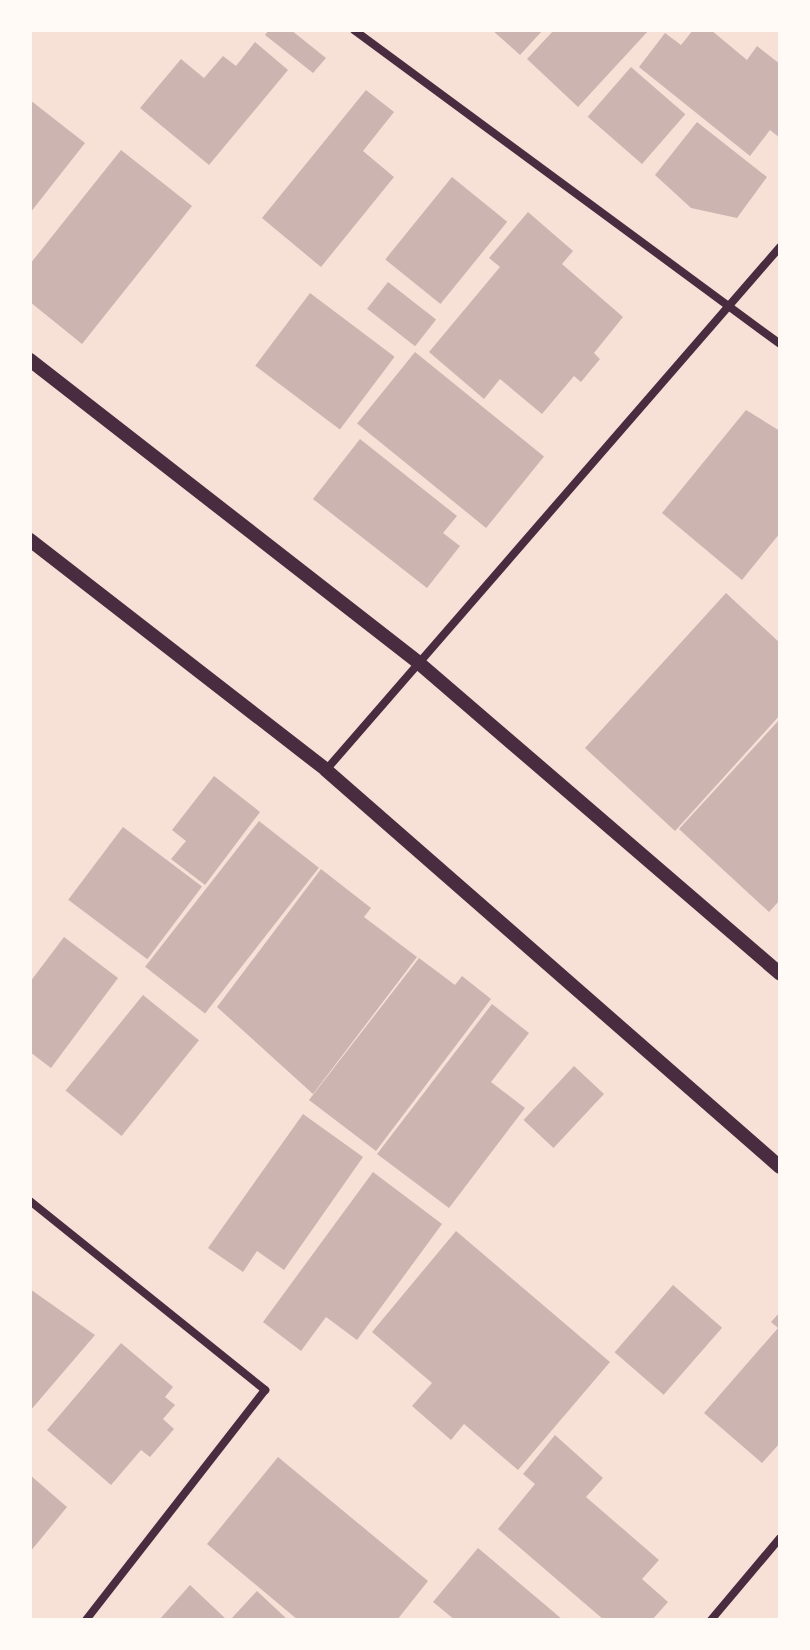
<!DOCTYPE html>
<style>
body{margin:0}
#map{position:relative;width:810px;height:1650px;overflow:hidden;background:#f7e1d7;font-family:"Golos Text",sans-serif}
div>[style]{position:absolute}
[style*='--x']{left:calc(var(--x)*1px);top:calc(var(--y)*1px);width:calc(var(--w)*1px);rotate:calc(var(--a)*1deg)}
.building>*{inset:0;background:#ccb4b1;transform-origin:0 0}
.minor>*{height:8px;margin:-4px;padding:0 4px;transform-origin:4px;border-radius:4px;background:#4a2c40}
.tertiary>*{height:14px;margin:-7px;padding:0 7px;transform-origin:7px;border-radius:7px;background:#4a2c40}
span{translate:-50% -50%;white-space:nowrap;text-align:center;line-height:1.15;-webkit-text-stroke:8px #fffaf5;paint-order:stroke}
.frame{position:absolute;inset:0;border:32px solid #fffaf5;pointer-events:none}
</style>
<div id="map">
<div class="building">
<div style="clip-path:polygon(269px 30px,291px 30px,326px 58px,313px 73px,265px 35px)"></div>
<div style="clip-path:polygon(492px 30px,543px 30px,520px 55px)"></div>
<div style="clip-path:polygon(554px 30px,649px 30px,578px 107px,527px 59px)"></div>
<div style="clip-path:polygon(693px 30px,711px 30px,747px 60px,757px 46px,780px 64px,780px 138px,770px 130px,750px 156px,639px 67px,665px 33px,681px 45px)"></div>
<div style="clip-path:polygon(255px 42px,288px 70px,209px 165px,140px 108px,181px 59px,204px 78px,223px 56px,236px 66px)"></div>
<div style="left:631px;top:67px;width:72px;height:66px;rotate:41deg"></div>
<div style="clip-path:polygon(366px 90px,394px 112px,363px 151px,394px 177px,321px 267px,262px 218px)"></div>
<div style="clip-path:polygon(30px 100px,85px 143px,30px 213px)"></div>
<div style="clip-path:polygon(697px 122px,767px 177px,737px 218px,691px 208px,655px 175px)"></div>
<div style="clip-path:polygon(121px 150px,192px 206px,82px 344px,30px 302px,30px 264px)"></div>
<div style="left:452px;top:177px;width:71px;height:106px;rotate:39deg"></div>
<div style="clip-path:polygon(528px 212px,573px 251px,562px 264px,623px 317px,594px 353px,600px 359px,581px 382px,574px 376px,542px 414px,500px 379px,484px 399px,429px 352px,500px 267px,489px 258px)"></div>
<div style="left:388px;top:282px;width:61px;height:34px;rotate:38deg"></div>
<div style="left:310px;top:293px;width:106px;height:91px;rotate:37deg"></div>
<div style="left:415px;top:352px;width:166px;height:92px;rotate:39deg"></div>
<div style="clip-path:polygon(746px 410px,780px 431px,780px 533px,742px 580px,662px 513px)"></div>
<div style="clip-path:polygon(360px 439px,457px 516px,443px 533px,460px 546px,427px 588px,313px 499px)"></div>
<div style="clip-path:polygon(726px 593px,780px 643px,780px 715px,675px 831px,585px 748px)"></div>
<div style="clip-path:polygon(780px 719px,780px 900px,769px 912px,679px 829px)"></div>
<div style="clip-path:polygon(214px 776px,260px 812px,205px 885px,171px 859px,186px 841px,172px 830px)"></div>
<div style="left:259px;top:821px;width:76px;height:185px;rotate:38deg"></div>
<div style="left:123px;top:827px;width:99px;height:91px;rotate:37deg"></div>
<div style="clip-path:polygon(321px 869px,371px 908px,364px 917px,417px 957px,313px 1094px,217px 1007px)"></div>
<div style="clip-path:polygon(64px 937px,118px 978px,51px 1068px,30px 1052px,30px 982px)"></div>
<div style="clip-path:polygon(419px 958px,455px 985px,462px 976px,491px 999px,376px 1151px,309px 1100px)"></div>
<div style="left:143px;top:995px;width:72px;height:123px;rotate:39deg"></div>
<div style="clip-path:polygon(492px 1004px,529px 1033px,491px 1082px,525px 1108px,449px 1208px,377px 1154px)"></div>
<div style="left:574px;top:1066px;width:41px;height:74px;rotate:43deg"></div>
<div style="clip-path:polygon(303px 1114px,363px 1157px,284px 1270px,257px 1251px,243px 1272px,208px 1248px)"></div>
<div style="clip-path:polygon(373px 1172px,442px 1224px,357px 1340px,326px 1317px,301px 1351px,263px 1322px)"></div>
<div style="clip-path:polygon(456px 1231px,610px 1362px,518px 1470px,464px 1424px,451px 1440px,412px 1406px,432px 1383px,372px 1332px)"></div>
<div style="left:673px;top:1285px;width:65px;height:89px;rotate:41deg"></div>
<div style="clip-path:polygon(30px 1289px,95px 1335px,30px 1411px)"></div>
<div style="clip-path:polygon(780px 1312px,780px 1443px,762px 1463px,704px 1413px,778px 1328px,771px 1322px)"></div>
<div style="clip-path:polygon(121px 1343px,173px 1387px,165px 1397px,175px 1405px,163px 1419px,174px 1429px,150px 1457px,141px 1450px,111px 1485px,47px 1430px)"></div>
<div style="clip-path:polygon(555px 1435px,603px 1478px,586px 1497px,659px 1560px,642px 1579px,668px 1602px,652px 1620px,604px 1620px,498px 1529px,535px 1484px,523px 1474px)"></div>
<div style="clip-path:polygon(278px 1457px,428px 1581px,397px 1620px,298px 1620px,207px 1544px)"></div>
<div style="clip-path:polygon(30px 1475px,67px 1507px,30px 1552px)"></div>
<div style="clip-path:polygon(478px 1548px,563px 1620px,455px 1620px,433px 1602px)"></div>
<div style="clip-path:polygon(190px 1585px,227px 1620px,159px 1620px)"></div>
<div style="clip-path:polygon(257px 1591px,288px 1620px,230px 1620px)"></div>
</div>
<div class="minor">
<div style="--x:354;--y:30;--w:529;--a:36.39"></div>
<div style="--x:326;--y:770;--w:693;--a:-49.04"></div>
<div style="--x:30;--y:1201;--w:302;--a:38.8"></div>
<div style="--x:265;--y:1390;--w:291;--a:127.9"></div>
<div style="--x:711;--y:1620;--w:107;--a:-49.9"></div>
</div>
<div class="tertiary">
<div style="--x:30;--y:360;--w:494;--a:37.9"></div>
<div style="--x:420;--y:664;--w:475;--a:40.7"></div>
<div style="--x:30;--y:540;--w:375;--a:37.8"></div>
<div style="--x:326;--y:770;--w:603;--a:41.17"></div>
</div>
<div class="frame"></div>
</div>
